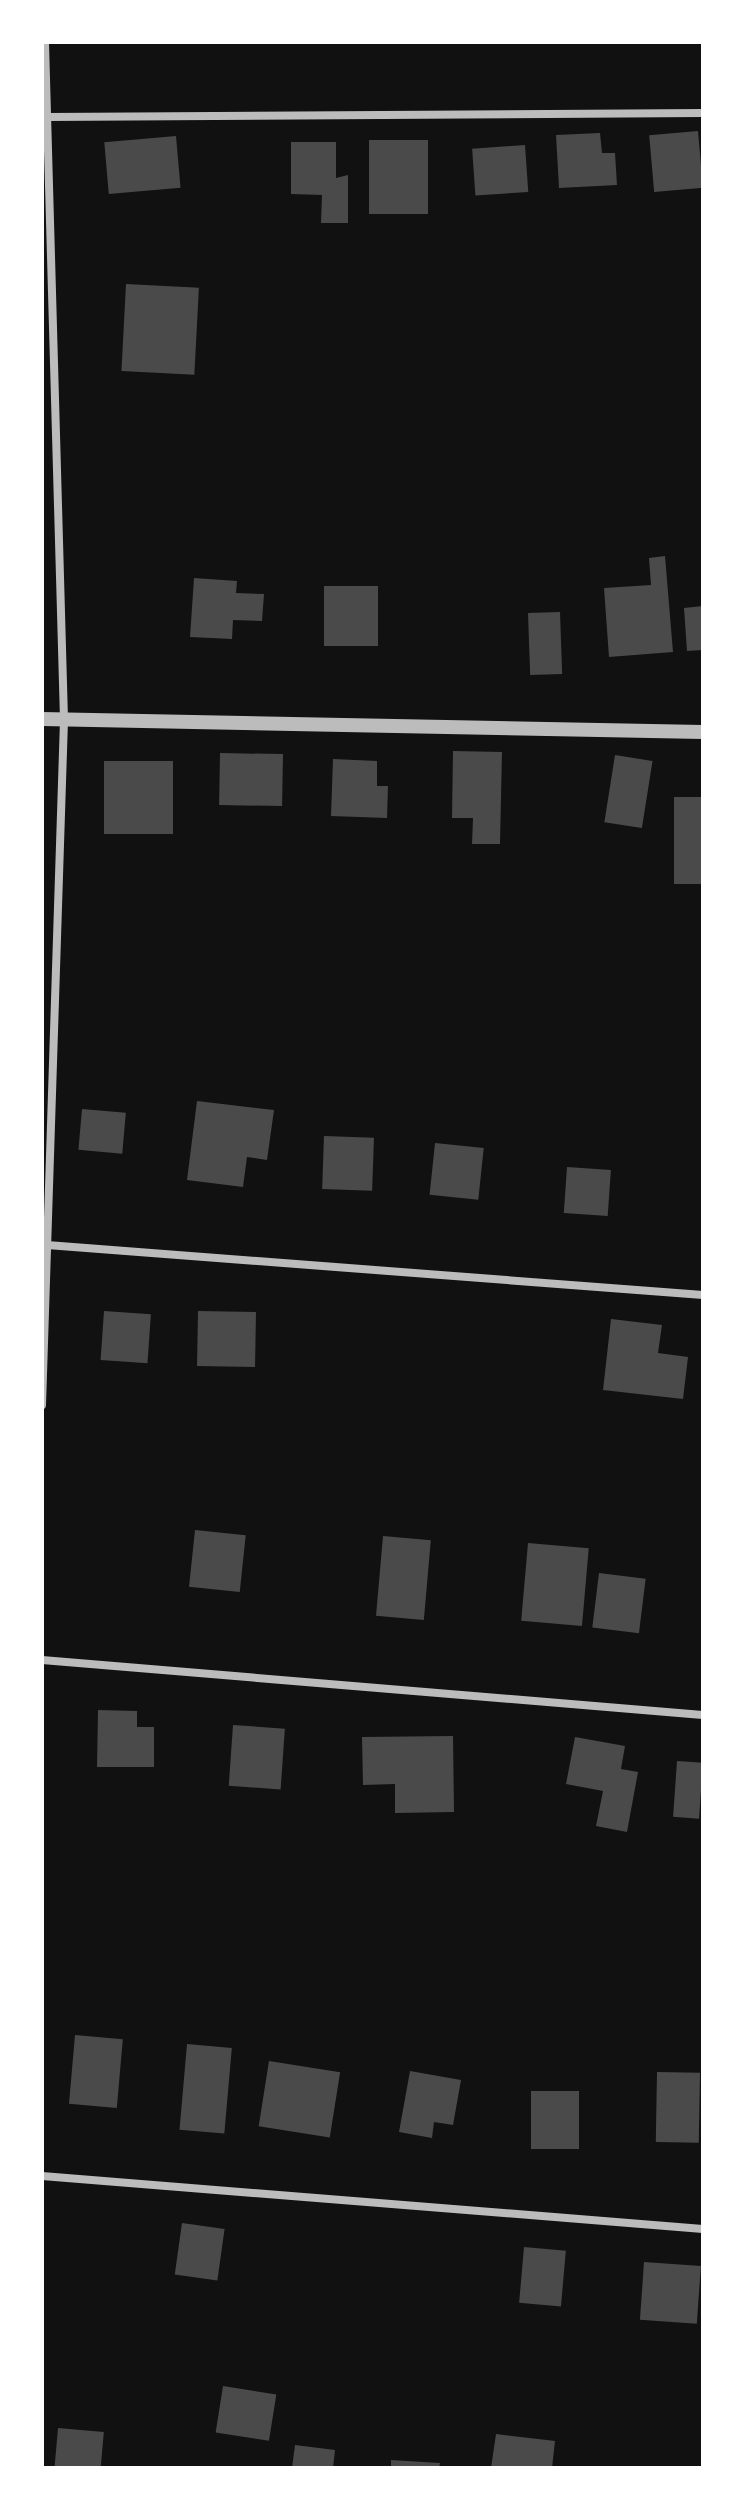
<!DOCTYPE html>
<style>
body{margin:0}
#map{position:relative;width:745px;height:2510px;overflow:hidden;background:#111;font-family:"Fira Sans",sans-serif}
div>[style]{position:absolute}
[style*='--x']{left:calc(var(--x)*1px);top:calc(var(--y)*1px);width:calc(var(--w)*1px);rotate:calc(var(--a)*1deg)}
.building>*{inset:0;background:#4a4a4a;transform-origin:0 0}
.minor>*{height:8px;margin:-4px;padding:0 4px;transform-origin:4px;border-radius:4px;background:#bcbcbc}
.tertiary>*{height:14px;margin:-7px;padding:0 7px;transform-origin:7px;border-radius:7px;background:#bcbcbc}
span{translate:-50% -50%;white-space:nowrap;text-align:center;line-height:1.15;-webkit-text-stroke:8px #fff;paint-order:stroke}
.frame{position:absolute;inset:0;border:44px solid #fff;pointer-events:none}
</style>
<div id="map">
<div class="building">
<div style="left:698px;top:131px;width:57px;height:49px;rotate:85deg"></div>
<div style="clip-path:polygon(600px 133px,602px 153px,615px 153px,617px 185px,559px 188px,556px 135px)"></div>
<div style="left:176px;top:136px;width:52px;height:72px;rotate:85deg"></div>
<div style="left:369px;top:140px;width:59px;height:74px"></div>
<div style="clip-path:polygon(291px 142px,336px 142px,336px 178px,348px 175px,348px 223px,321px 223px,322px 195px,291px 194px)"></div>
<div style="left:525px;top:145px;width:47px;height:53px;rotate:86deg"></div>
<div style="left:126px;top:284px;width:73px;height:87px;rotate:3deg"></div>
<div style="clip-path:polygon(665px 556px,673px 652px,609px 657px,604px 588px,651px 585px,649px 558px)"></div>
<div style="clip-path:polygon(194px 578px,237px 581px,236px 593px,264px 594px,262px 621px,233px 620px,232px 639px,190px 637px)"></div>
<div style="left:324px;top:586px;width:54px;height:60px"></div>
<div style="clip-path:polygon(703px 606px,703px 650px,687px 651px,684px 608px)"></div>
<div style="left:560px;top:612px;width:62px;height:32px;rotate:88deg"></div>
<div style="clip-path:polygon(453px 751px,502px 752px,500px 844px,472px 844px,473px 818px,452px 818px)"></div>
<div style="left:220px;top:753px;width:63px;height:52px;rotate:1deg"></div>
<div style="left:615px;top:755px;width:38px;height:68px;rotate:9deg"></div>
<div style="clip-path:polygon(333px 759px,377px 761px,377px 786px,388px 786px,387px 818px,331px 816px)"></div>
<div style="left:104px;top:761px;width:69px;height:73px"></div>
<div style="left:703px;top:797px;width:87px;height:29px;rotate:90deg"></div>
<div style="clip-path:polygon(197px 1101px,274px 1110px,267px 1160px,247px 1157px,243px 1187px,187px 1180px)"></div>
<div style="left:82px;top:1109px;width:44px;height:41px;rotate:5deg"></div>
<div style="left:324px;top:1136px;width:50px;height:53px;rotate:2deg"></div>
<div style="left:435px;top:1143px;width:49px;height:52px;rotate:6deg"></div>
<div style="left:567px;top:1167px;width:44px;height:46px;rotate:4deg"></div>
<div style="left:104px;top:1311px;width:47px;height:49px;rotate:4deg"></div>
<div style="left:198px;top:1311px;width:58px;height:55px;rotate:1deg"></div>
<div style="clip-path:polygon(611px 1319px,662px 1325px,658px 1353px,688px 1357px,683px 1399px,603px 1390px)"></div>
<div style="left:195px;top:1530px;width:51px;height:57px;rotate:6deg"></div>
<div style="left:383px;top:1536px;width:48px;height:80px;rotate:5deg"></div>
<div style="left:528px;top:1543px;width:61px;height:78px;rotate:5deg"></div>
<div style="left:599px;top:1573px;width:47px;height:55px;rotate:7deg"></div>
<div style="clip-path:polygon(98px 1710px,137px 1711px,137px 1727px,154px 1727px,154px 1767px,97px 1767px)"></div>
<div style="left:233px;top:1725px;width:52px;height:61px;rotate:4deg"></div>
<div style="clip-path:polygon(453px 1736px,454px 1812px,395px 1813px,395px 1784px,363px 1785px,362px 1737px)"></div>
<div style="clip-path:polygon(575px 1737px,625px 1746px,621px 1769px,638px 1772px,627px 1832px,596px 1826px,603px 1791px,566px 1784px)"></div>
<div style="left:677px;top:1761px;width:26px;height:56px;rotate:4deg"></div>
<div style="left:75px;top:2035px;width:48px;height:69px;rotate:5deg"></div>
<div style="left:187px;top:2044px;width:45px;height:86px;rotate:5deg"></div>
<div style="left:269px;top:2061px;width:72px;height:66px;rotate:9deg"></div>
<div style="clip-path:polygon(410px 2071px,461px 2080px,453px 2125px,434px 2122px,432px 2138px,399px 2132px)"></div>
<div style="left:657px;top:2072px;width:43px;height:70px;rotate:1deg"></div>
<div style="left:531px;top:2091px;width:48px;height:58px"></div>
<div style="left:182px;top:2223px;width:43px;height:52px;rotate:8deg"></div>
<div style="left:524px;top:2247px;width:42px;height:56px;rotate:5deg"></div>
<div style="left:644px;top:2262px;width:57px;height:58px;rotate:4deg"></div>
<div style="left:223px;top:2386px;width:54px;height:47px;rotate:9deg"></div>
<div style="left:58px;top:2428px;width:46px;height:40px;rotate:5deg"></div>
<div style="clip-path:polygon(496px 2434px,555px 2441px,552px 2468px,491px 2468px)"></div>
<div style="clip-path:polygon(295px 2445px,335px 2450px,333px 2468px,292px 2468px)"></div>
<div style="clip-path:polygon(391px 2460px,440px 2463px,439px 2468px,391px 2468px)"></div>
</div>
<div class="minor">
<div style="--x:47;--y:117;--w:656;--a:-0.35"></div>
<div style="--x:47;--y:1245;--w:658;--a:4.36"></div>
<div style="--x:42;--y:1405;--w:686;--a:-88.16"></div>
<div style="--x:64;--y:719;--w:677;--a:-91.61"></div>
<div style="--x:42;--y:1660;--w:663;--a:4.76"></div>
<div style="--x:42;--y:2176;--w:663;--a:4.58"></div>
</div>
<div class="tertiary">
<div style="--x:42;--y:719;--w:661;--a:1.13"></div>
</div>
<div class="frame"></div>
</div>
